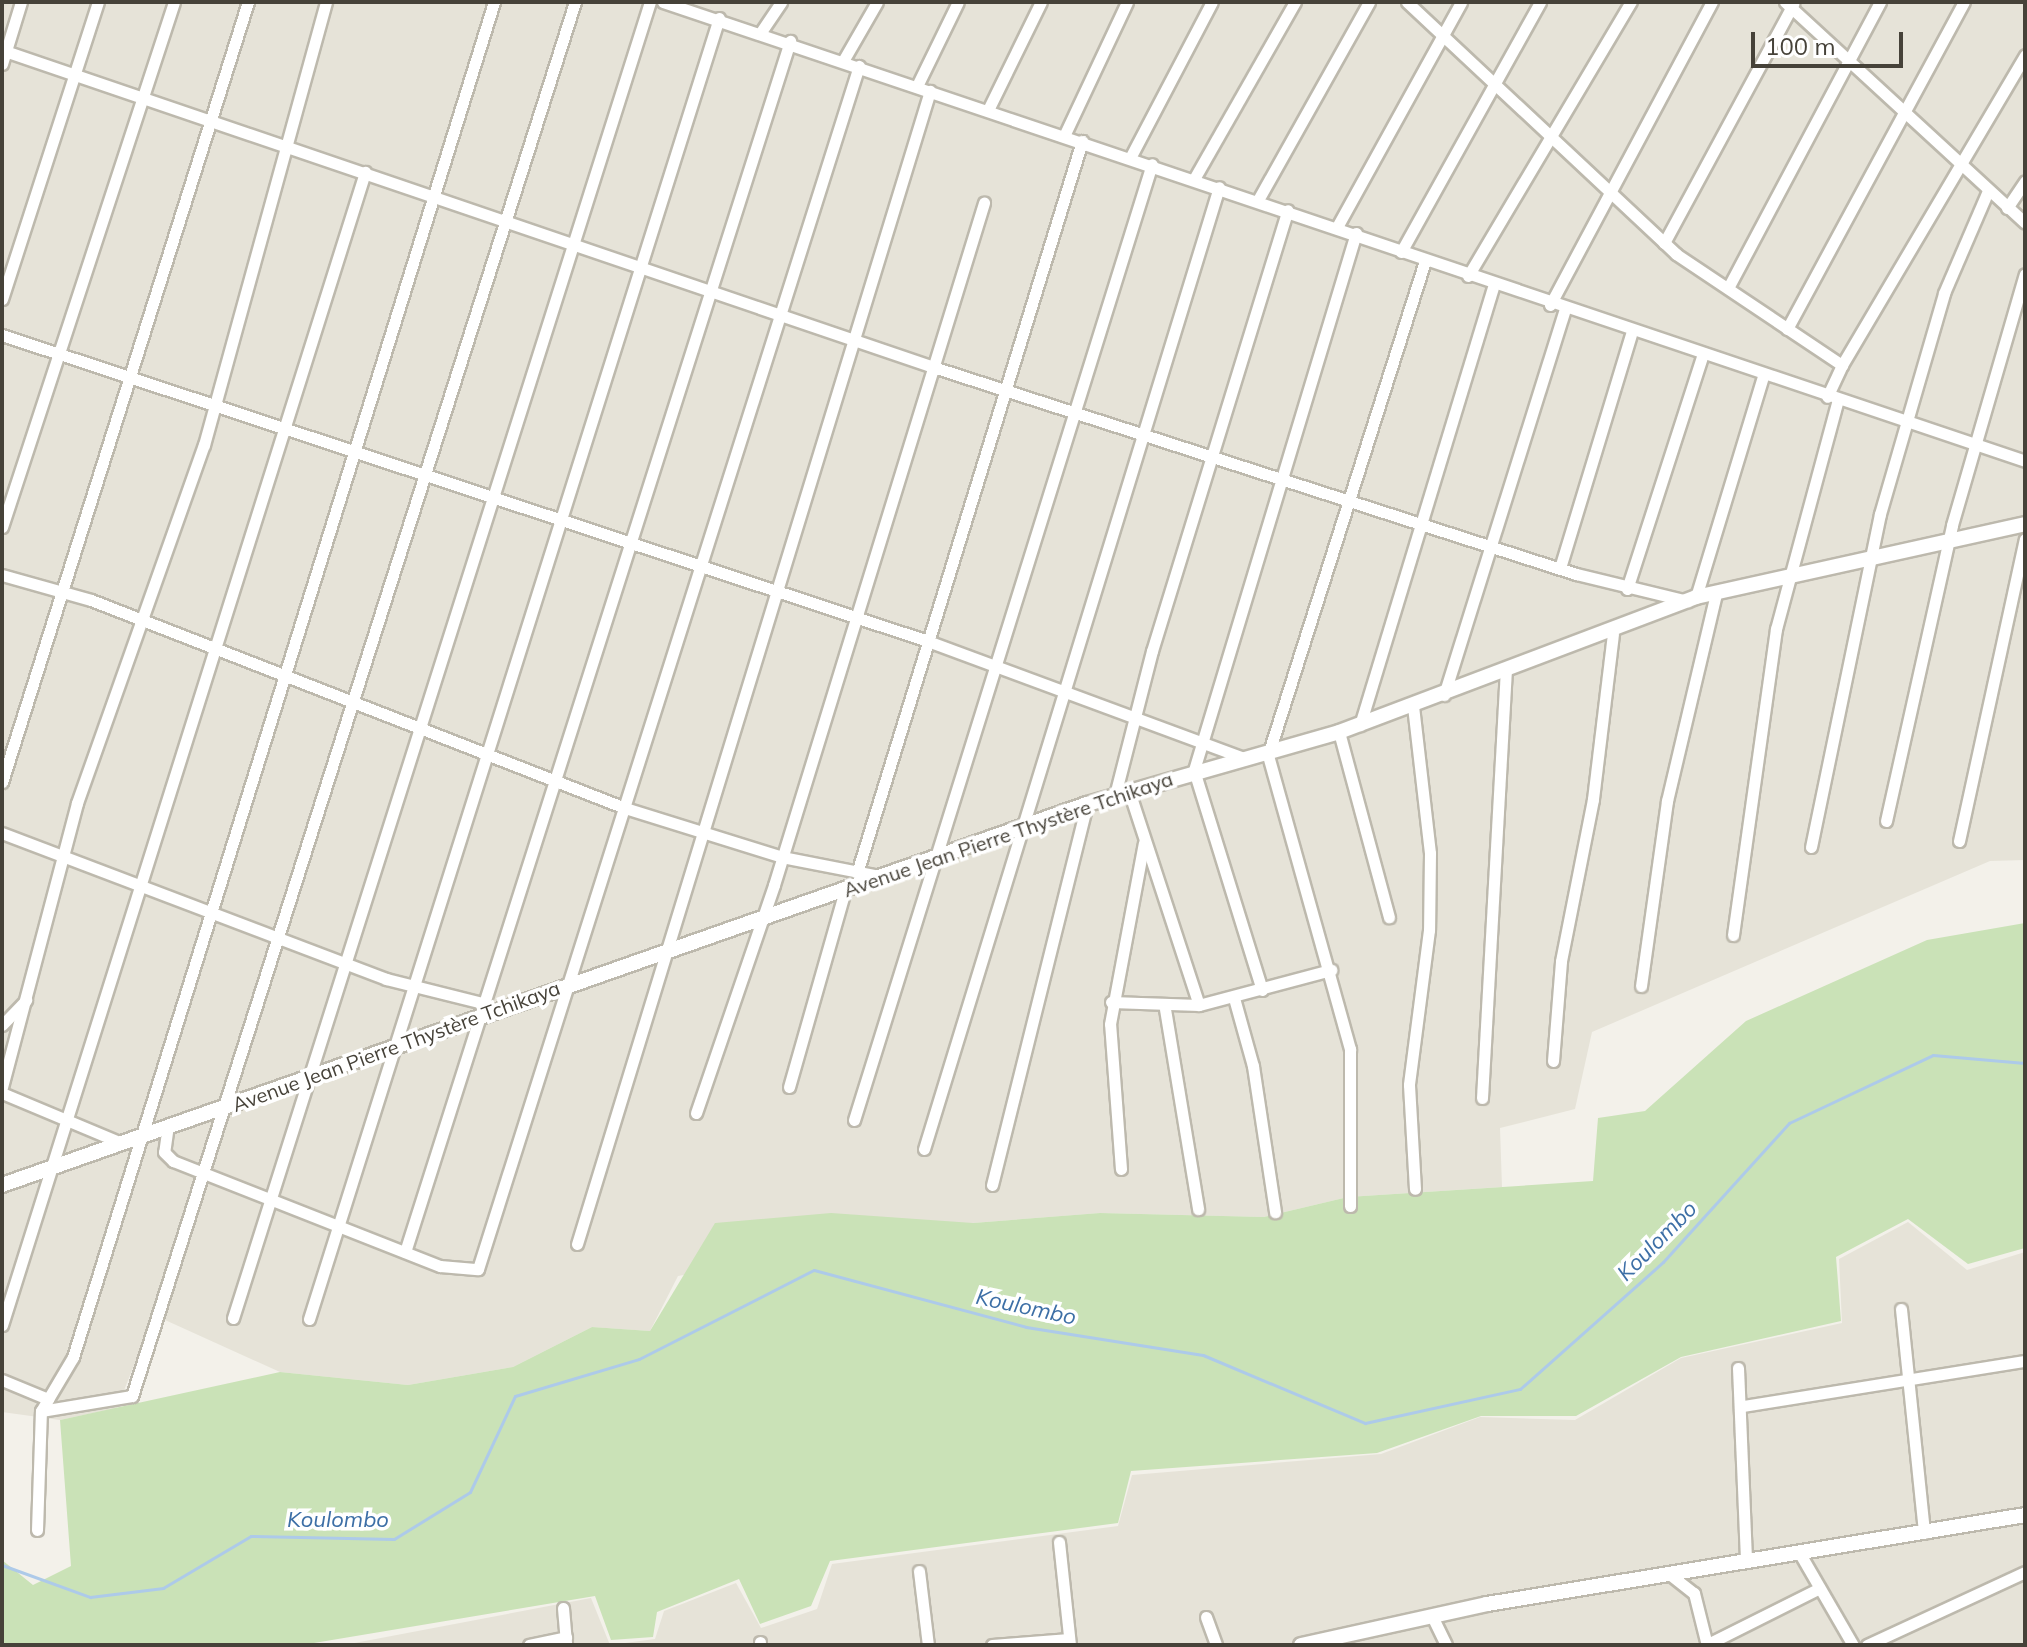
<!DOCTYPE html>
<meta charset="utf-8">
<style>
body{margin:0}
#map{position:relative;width:2027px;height:1647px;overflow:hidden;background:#f3f1ea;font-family:Mulish,sans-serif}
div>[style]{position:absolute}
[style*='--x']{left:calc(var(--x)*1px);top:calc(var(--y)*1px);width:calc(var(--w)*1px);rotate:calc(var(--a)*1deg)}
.residential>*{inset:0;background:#e6e3d8}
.green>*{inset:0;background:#cae2b7}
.stream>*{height:3px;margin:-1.5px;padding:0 1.5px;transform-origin:1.5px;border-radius:1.5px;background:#adcae9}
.roads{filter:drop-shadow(2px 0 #bdb9ad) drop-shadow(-2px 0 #bdb9ad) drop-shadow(0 2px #bdb9ad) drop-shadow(0 -2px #bdb9ad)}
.minor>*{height:11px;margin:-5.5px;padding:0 5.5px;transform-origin:5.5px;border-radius:5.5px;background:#fff}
.tertiary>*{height:14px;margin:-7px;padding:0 7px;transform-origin:7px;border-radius:7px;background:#fff}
span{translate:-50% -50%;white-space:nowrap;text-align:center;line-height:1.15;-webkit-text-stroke:7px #fff;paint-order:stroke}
.street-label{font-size:20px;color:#464239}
.water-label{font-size:22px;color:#3d6fa6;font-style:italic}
.frame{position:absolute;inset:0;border:4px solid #464239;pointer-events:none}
.scale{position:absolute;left:1751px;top:32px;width:152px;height:36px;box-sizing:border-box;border:4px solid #464239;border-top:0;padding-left:10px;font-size:24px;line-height:28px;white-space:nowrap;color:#464239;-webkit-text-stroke:6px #fff;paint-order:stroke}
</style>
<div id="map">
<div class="residential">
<div style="clip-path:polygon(2px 2px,2025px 2px,2025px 860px,1990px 861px,1592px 1032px,1575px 1109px,1500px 1128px,1502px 1187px,1348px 1197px,1264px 1217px,1100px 1213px,973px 1223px,678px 1276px,650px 1331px,592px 1327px,513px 1367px,408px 1385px,280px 1372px,154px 1315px,117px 1408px,60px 1420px,2px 1412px)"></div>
<div style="clip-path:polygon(1908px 1222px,1967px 1270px,2025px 1252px,2025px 1645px,344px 1645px,591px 1598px,610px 1645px,655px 1639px,664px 1611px,736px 1583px,761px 1628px,817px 1609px,832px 1564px,1118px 1526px,1132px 1475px,1381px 1454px,1480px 1417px,1575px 1420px,1681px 1358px,1842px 1323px,1839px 1259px)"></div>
</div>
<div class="green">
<div style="clip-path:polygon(2025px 923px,2025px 1248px,1968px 1264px,1908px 1219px,1836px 1257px,1841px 1321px,1681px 1357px,1576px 1416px,1481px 1416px,1377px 1453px,1131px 1471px,1118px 1523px,830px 1561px,811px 1606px,760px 1624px,739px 1579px,657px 1612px,653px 1637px,611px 1640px,595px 1596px,302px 1645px,2px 1645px,2px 1560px,33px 1585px,71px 1566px,60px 1420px,280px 1372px,408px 1385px,513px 1367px,592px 1327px,650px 1331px,715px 1223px,831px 1213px,973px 1223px,1100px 1213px,1264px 1217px,1348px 1197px,1593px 1181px,1598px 1118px,1645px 1111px,1746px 1021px,1927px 940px)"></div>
</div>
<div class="stream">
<div style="--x:2;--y:1565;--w:94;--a:20"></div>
<div style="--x:90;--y:1597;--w:74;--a:-7"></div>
<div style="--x:163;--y:1588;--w:102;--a:-30.6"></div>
<div style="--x:251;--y:1536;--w:143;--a:1.2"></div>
<div style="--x:394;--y:1539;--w:89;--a:-31.7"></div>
<div style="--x:470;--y:1492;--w:106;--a:-64.9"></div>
<div style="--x:515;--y:1396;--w:129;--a:-16.6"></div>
<div style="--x:639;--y:1359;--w:196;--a:-27"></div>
<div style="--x:814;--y:1270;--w:220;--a:15"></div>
<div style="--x:1026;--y:1327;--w:179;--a:9"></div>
<div style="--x:1203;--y:1355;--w:176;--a:22.8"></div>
<div style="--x:1365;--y:1423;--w:159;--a:-12.4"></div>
<div style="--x:1520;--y:1389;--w:191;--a:-41.6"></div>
<div style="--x:1663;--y:1262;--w:188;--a:-47.8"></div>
<div style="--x:1789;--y:1123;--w:159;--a:-25.3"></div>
<div style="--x:1933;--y:1055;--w:92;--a:5"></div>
</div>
<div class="roads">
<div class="minor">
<div style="--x:663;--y:2;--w:1437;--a:18.62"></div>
<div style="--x:1407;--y:2;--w:369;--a:43.1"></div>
<div style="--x:1676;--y:254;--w:200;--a:33.8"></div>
<div style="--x:1842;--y:365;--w:35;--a:115"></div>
<div style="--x:1785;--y:2;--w:326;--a:42.6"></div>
<div style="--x:761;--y:32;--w:36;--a:-56"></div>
<div style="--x:2;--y:50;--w:980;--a:18.8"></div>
<div style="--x:930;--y:366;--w:679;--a:17.85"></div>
<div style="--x:1576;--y:574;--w:115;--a:13.6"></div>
<div style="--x:843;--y:61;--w:68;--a:-60"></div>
<div style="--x:2;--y:64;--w:65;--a:-73"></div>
<div style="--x:917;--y:86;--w:93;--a:-64"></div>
<div style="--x:988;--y:110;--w:120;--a:-63.9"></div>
<div style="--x:1064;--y:136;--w:148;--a:-64.8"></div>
<div style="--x:1130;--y:158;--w:176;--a:-62.3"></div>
<div style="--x:1194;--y:179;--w:204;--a:-60.3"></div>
<div style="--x:1258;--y:200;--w:227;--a:-60.7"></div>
<div style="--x:2007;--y:208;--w:32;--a:-56"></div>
<div style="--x:1337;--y:227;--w:257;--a:-61.1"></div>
<div style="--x:1664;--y:243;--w:272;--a:-61.6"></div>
<div style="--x:1401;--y:252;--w:286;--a:-60.9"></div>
<div style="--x:1468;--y:276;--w:319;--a:-59.3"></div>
<div style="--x:1728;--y:288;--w:324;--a:-62"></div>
<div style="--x:2;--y:299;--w:312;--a:-72.1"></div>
<div style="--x:1550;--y:305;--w:344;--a:-61.9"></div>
<div style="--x:1787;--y:329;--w:372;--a:-61.6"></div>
<div style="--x:2;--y:335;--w:972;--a:18.29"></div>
<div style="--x:925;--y:640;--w:342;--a:20.3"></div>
<div style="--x:1842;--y:365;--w:360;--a:-59.4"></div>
<div style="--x:2;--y:527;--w:552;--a:-71.86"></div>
<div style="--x:1560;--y:568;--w:245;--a:-73.1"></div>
<div style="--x:2;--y:575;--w:92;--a:15.7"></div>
<div style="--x:91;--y:600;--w:573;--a:21.28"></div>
<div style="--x:625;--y:808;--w:164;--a:17.3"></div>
<div style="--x:782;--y:857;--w:100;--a:11"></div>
<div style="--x:1627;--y:589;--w:244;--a:-72.1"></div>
<div style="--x:1696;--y:597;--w:230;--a:-73.1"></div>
<div style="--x:1444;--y:695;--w:404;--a:-72.6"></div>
<div style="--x:1413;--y:706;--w:148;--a:83.4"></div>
<div style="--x:1430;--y:853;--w:77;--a:90.7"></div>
<div style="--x:1429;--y:930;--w:156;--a:97.4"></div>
<div style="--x:1409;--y:1085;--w:104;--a:86.7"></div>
<div style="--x:1360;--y:725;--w:459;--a:-73.1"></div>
<div style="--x:1339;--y:732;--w:192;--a:74.9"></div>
<div style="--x:2;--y:782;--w:818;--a:-72.5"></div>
<div style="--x:1129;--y:791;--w:225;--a:71.9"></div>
<div style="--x:1115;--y:795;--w:149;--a:-75.6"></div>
<div style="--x:1152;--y:651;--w:461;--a:-72.9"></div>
<div style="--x:1886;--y:821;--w:303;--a:-77.4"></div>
<div style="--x:1952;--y:525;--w:261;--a:-73.8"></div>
<div style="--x:2;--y:833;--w:411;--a:20.8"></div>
<div style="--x:386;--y:979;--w:99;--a:14"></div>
<div style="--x:1959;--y:841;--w:309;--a:-77.7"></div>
<div style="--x:1811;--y:847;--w:340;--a:-78.3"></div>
<div style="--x:1880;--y:514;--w:230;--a:-73.8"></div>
<div style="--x:1944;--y:293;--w:111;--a:-66.7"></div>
<div style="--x:857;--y:873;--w:766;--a:-72.91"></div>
<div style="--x:1733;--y:935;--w:309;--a:-82"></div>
<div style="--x:1776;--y:629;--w:237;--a:-74.9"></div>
<div style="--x:1641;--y:986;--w:187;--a:-82"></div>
<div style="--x:1667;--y:801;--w:214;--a:-76.7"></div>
<div style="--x:1262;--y:990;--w:230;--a:-107.2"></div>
<div style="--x:1194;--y:770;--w:561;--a:-73.21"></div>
<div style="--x:1234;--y:998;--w:71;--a:74.4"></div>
<div style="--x:1253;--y:1066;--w:148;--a:81.4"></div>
<div style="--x:1111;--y:1002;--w:88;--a:2"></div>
<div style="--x:1199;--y:1005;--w:137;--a:-14.9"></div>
<div style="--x:1165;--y:1009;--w:203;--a:80.6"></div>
<div style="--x:2;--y:1025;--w:35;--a:-46"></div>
<div style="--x:1553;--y:1061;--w:100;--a:-85.4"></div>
<div style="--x:1561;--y:961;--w:165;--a:-78.8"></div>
<div style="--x:1593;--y:799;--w:166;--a:-83.1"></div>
<div style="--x:2;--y:1087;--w:294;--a:-75.2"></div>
<div style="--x:77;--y:803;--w:380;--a:-70.5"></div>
<div style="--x:204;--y:445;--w:459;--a:-74.6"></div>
<div style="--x:789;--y:1087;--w:204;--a:-74.1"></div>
<div style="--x:2;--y:1093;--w:127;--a:22.7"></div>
<div style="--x:1482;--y:1098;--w:426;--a:-86.8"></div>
<div style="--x:696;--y:1113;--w:241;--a:-71.1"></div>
<div style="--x:774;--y:885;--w:714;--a:-72.89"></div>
<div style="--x:854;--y:1120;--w:1001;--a:-72.69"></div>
<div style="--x:168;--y:1125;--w:27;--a:98"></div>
<div style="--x:164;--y:1152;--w:13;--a:45"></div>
<div style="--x:173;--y:1161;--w:287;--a:21.5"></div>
<div style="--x:440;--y:1266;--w:38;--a:5"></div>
<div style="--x:478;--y:1269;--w:1262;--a:-72.43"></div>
<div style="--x:924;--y:1149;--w:1006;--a:-72.95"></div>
<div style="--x:1121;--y:1169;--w:145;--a:-94.3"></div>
<div style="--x:1110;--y:1024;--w:184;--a:-79.4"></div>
<div style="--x:992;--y:1185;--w:393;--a:-76"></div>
<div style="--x:1350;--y:1206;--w:157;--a:-90"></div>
<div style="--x:1350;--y:1049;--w:305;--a:-105.6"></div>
<div style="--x:1268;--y:755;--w:518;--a:-72.37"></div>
<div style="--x:577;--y:1244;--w:1206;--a:-72.98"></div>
<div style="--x:405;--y:1252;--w:1271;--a:-72.36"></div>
<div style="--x:1901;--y:1309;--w:225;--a:84.1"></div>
<div style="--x:233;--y:1318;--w:1380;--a:-72.42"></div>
<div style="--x:309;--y:1319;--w:1364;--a:-72.51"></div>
<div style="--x:2;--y:1325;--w:1209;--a:-72.52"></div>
<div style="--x:1738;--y:1368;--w:193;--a:87.6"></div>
<div style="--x:2;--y:1380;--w:50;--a:22.4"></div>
<div style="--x:1743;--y:1406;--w:286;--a:-9.1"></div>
<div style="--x:41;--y:1411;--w:92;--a:-9.4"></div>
<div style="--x:132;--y:1396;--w:1463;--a:-72.37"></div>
<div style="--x:37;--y:1530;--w:119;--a:-88.1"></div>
<div style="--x:41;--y:1411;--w:63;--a:-59.3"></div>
<div style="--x:73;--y:1357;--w:1419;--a:-72.74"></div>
<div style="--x:1059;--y:1542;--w:104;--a:83.9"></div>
<div style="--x:1799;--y:1552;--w:108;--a:59.9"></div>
<div style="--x:919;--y:1571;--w:75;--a:83.1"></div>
<div style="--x:1668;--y:1573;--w:33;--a:38"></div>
<div style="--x:1694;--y:1593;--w:54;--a:76"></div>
<div style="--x:563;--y:1608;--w:36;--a:85"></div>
<div style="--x:1432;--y:1616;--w:32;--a:64"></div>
<div style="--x:1206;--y:1617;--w:30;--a:70"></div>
<div style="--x:760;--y:1642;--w:3;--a:90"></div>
<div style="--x:529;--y:1645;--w:38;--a:-12"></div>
<div style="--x:992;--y:1645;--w:77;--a:-4.5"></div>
<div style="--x:1706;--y:1645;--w:127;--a:-26.6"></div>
<div style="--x:1867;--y:1645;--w:174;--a:-24.8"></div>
</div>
<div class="tertiary">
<div style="--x:2;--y:1185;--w:1150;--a:-19.35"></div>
<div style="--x:1087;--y:804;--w:262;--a:-15.9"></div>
<div style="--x:1339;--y:732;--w:382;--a:-20.7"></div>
<div style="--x:1696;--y:597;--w:337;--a:-12.5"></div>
<div style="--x:1301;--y:1645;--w:190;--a:-12.4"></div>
<div style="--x:1487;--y:1604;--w:545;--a:-9.39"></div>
</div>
</div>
<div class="street-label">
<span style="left:1008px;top:834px;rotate:-19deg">Avenue Jean Pierre Thystère Tchikaya</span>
<span style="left:396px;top:1046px;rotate:-20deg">Avenue Jean Pierre Thystère Tchikaya</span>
</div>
<div class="water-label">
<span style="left:1657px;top:1241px;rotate:-45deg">Koulombo</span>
<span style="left:1026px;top:1307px;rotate:12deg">Koulombo</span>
<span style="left:338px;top:1520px">Koulombo</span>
</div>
<div class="frame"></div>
<div class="scale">100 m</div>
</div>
